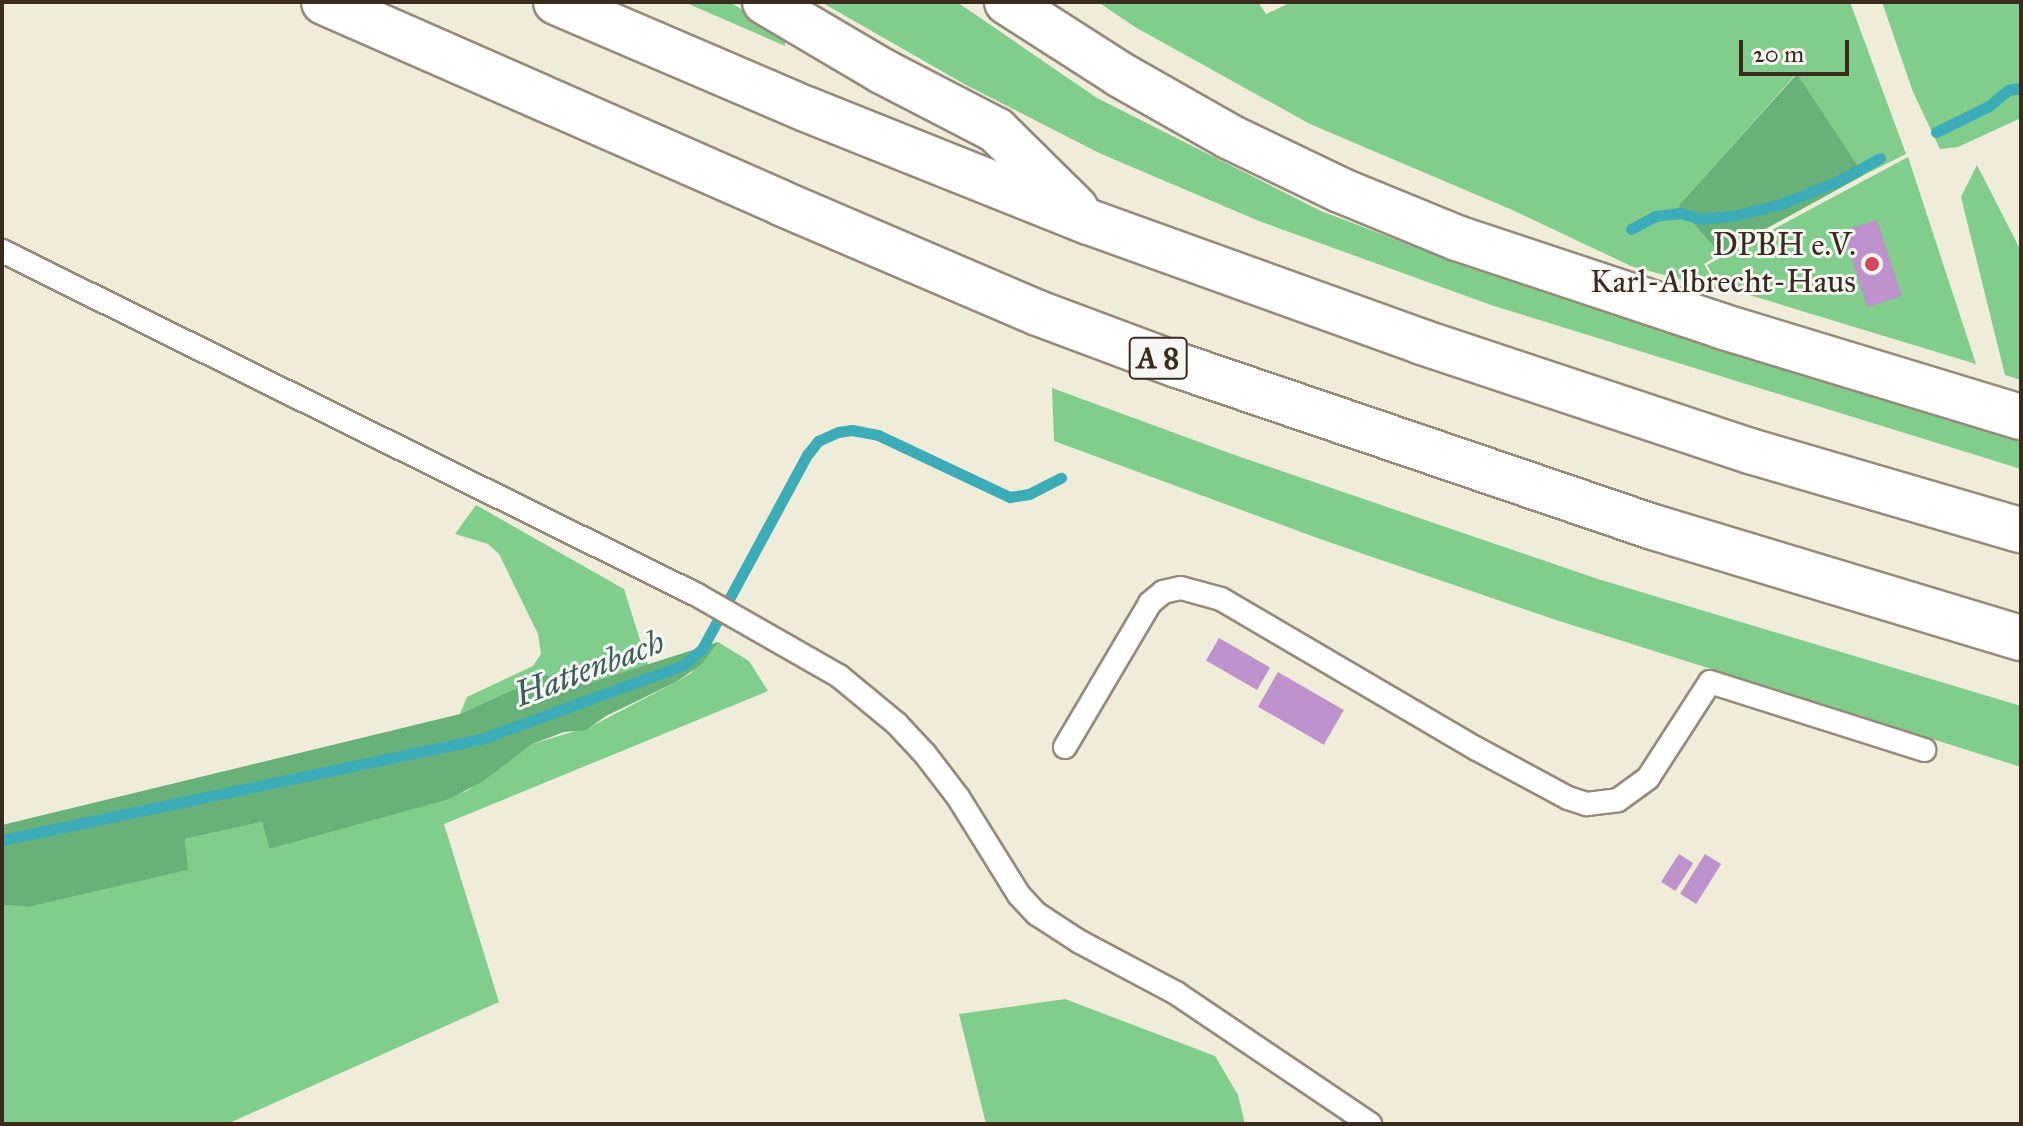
<!DOCTYPE html>
<style>
body{margin:0}
#map{position:relative;width:2023px;height:1126px;overflow:hidden;background:#efecda;font-family:"IM FELL Great Primer",serif}
div>[style]{position:absolute}
[style*='--x']{left:calc(var(--x)*1px);top:calc(var(--y)*1px);width:calc(var(--w)*1px);rotate:calc(var(--a)*1deg)}
.green>*{inset:0;background:#81ce8c}
.forest>*{inset:0;background:#68b178}
.stream>*{height:11px;margin:-5.5px;padding:0 5.5px;transform-origin:5.5px;border-radius:5.5px;background:#3dacb9}
.building>*{inset:0;background:#bd92cd;transform-origin:0 0}
.roads{filter:drop-shadow(2px 0 #958b7c) drop-shadow(-2px 0 #958b7c) drop-shadow(0 2px #958b7c) drop-shadow(0 -2px #958b7c)}
.service>*{height:22px;margin:-11px;padding:0 11px;transform-origin:11px;border-radius:11px;background:#fff}
.motorway>*{height:44px;margin:-22px;padding:0 22px;transform-origin:22px;border-radius:22px;background:#fff}
.dots>*{width:22px;height:22px;translate:-50% -50%;box-sizing:border-box;border:4px solid #f6f6f2;border-radius:50%}
span{translate:-50% -50%;white-space:nowrap;text-align:center;line-height:1.15;-webkit-text-stroke:6px #f6f6f2;paint-order:stroke}
.shield-label span{padding:2px 6px;background:#f6f6f2;border:2px solid;border-radius:6px;-webkit-text-stroke-width:0}
.shield-label{font-size:30px;color:#3b2a1e;font-weight:700}
.poi-label{font-size:32px;color:#3b2a1e}
.right{translate:-100% -50%;text-align:right}
.water-label{font-size:34px;color:#3c5e5c;font-style:italic}
.frame{position:absolute;inset:0;border:4px solid #3b2a1e;pointer-events:none}
.scale{position:absolute;left:1739px;top:40px;width:110px;height:36px;box-sizing:border-box;border:4px solid #3b2a1e;border-top:0;padding-left:10px;font-size:24px;line-height:28px;white-space:nowrap;color:#3b2a1e;-webkit-text-stroke:6px #f6f6f2;paint-order:stroke}
</style>
<div id="map">
<div class="green">
<div style="clip-path:polygon(684px 2px,730px 2px,785px 37px,785px 46px)"></div>
<div style="clip-path:polygon(821px 2px,957px 2px,1097px 98px,1321px 211px,1460px 264px,2021px 441px,2021px 469px,1491px 305px,1259px 221px,1099px 153px,966px 85px)"></div>
<div style="clip-path:polygon(1098px 2px,1258px 2px,1266px 14px,1292px 2px,1850px 2px,1906px 154px,1864px 175px,1796px 74px,1678px 206px,1720px 254px,1704px 264px,1719px 290px,1631px 266px,1510px 209px,1310px 124px,1135px 27px)"></div>
<div style="clip-path:polygon(1882px 2px,2021px 2px,2021px 118px,1958px 147px,1940px 149px,1913px 92px)"></div>
<div style="clip-path:polygon(1908px 157px,1976px 364px,1720px 286px,1707px 265px)"></div>
<div style="clip-path:polygon(1977px 165px,2021px 251px,2021px 380px,2005px 375px,1961px 197px)"></div>
<div style="clip-path:polygon(1052px 388px,1232px 454px,1598px 579px,2021px 706px,2021px 767px,1556px 620px,1320px 539px,1054px 441px)"></div>
<div style="clip-path:polygon(476px 505px,624px 589px,648px 665px,586px 684px,545px 675px,460px 714px,467px 697px,533px 666px,541px 654px,538px 634px,499px 554px,488px 544px,455px 534px)"></div>
<div style="clip-path:polygon(718px 642px,749px 661px,768px 691px,444px 824px,499px 1002px,227px 1124px,2px 1124px,2px 905px,29px 907px,187px 870px,185px 839px,262px 822px,269px 849px,467px 791px,532px 744px,592px 726px,676px 682px,691px 673px)"></div>
<div style="clip-path:polygon(1065px 999px,1215px 1056px,1238px 1095px,1245px 1124px,986px 1124px,959px 1014px)"></div>
</div>
<div class="forest">
<div style="clip-path:polygon(1797px 74px,1864px 175px,1720px 254px,1678px 206px)"></div>
<div style="clip-path:polygon(718px 642px,702px 664px,676px 682px,606px 716px,586px 730px,564px 732px,532px 744px,482px 782px,449px 799px,269px 849px,262px 822px,185px 839px,188px 870px,29px 907px,2px 905px,2px 825px,460px 714px,545px 675px,586px 684px)"></div>
</div>
<div class="stream">
<div style="--x:1936;--y:132;--w:59;--a:-26.1"></div>
<div style="--x:1989;--y:106;--w:25;--a:-40"></div>
<div style="--x:2008;--y:90;--w:13;--a:-9"></div>
<div style="--x:1631;--y:229;--w:27;--a:-28"></div>
<div style="--x:1655;--y:216;--w:25;--a:-7"></div>
<div style="--x:1680;--y:213;--w:22;--a:16"></div>
<div style="--x:1701;--y:219;--w:36;--a:-6"></div>
<div style="--x:1737;--y:215;--w:49;--a:-14.3"></div>
<div style="--x:1784;--y:203;--w:56;--a:-22"></div>
<div style="--x:1836;--y:182;--w:50;--a:-28.6"></div>
<div style="--x:2;--y:840;--w:490;--a:-11.9"></div>
<div style="--x:481;--y:739;--w:215;--a:-20.1"></div>
<div style="--x:683;--y:665;--w:25;--a:-40"></div>
<div style="--x:702;--y:649;--w:221;--a:-61.6"></div>
<div style="--x:807;--y:455;--w:18;--a:-52"></div>
<div style="--x:818;--y:441;--w:22;--a:-24"></div>
<div style="--x:838;--y:432;--w:14;--a:-8"></div>
<div style="--x:852;--y:430;--w:26;--a:11"></div>
<div style="--x:878;--y:435;--w:146;--a:25.2"></div>
<div style="--x:1010;--y:497;--w:19;--a:-9"></div>
<div style="--x:1029;--y:494;--w:36;--a:-27"></div>
</div>
<div class="building">
<div style="left:1877px;top:220px;width:80px;height:36px;rotate:72deg"></div>
<div style="left:1219px;top:638px;width:59px;height:26px;rotate:30deg"></div>
<div style="left:1278px;top:672px;width:76px;height:40px;rotate:30deg"></div>
<div style="left:1679px;top:854px;width:17px;height:33px;rotate:33deg"></div>
<div style="left:1705px;top:854px;width:19px;height:47px;rotate:32deg"></div>
</div>
<div class="roads">
<div class="service">
<div style="--x:2;--y:251;--w:775;--a:26.33"></div>
<div style="--x:697;--y:595;--w:163;--a:29.7"></div>
<div style="--x:839;--y:676;--w:75;--a:39.6"></div>
<div style="--x:897;--y:724;--w:41;--a:47"></div>
<div style="--x:925;--y:754;--w:54;--a:52.5"></div>
<div style="--x:958;--y:797;--w:115;--a:58.1"></div>
<div style="--x:1019;--y:895;--w:26;--a:47"></div>
<div style="--x:1037;--y:914;--w:51;--a:33.1"></div>
<div style="--x:1080;--y:942;--w:109;--a:28"></div>
<div style="--x:1176;--y:993;--w:234;--a:34"></div>
<div style="--x:1065;--y:747;--w:167;--a:-59.4"></div>
<div style="--x:1150;--y:603;--w:17;--a:-40"></div>
<div style="--x:1163;--y:592;--w:18;--a:-13"></div>
<div style="--x:1181;--y:588;--w:41;--a:15.4"></div>
<div style="--x:1221;--y:599;--w:297;--a:30.4"></div>
<div style="--x:1477;--y:749;--w:103;--a:28.3"></div>
<div style="--x:1568;--y:798;--w:20;--a:18"></div>
<div style="--x:1587;--y:804;--w:31;--a:-7"></div>
<div style="--x:1618;--y:800;--w:37;--a:-36"></div>
<div style="--x:1648;--y:778;--w:114;--a:-57.1"></div>
<div style="--x:1710;--y:682;--w:225;--a:17.6"></div>
</div>
<div class="motorway">
<div style="--x:324;--y:2;--w:499;--a:23.7"></div>
<div style="--x:781;--y:203;--w:280;--a:23.2"></div>
<div style="--x:1038;--y:313;--w:148;--a:20.5"></div>
<div style="--x:1177;--y:365;--w:503;--a:18.8"></div>
<div style="--x:1653;--y:527;--w:384;--a:16.8"></div>
<div style="--x:556;--y:2;--w:272;--a:23.2"></div>
<div style="--x:806;--y:109;--w:305;--a:21.8"></div>
<div style="--x:1089;--y:222;--w:354;--a:19.8"></div>
<div style="--x:1422;--y:342;--w:346;--a:18.4"></div>
<div style="--x:1750;--y:451;--w:282;--a:16.3"></div>
<div style="--x:765;--y:2;--w:136;--a:30.5"></div>
<div style="--x:882;--y:71;--w:128;--a:27.4"></div>
<div style="--x:996;--y:130;--w:112;--a:44.6"></div>
<div style="--x:1007;--y:2;--w:133;--a:32.7"></div>
<div style="--x:1119;--y:74;--w:128;--a:29.6"></div>
<div style="--x:1230;--y:137;--w:122;--a:25.7"></div>
<div style="--x:1340;--y:190;--w:126;--a:22.3"></div>
<div style="--x:1457;--y:238;--w:278;--a:18.4"></div>
<div style="--x:1721;--y:326;--w:313;--a:16.9"></div>
</div>
</div>
<div class="dots">
<div style="left:1872px;top:264px;background:#d1495b"></div>
</div>
<div class="shield-label">
<span style="left:1158px;top:358px">A 8</span>
</div>
<div class="poi-label">
<span class="right" style="left:1856px;top:264px">DPBH e.V.<br>Karl-Albrecht-Haus</span>
</div>
<div class="water-label">
<span style="left:589px;top:668px;rotate:-21deg">Hattenbach</span>
</div>
<div class="frame"></div>
<div class="scale">20 m</div>
</div>
